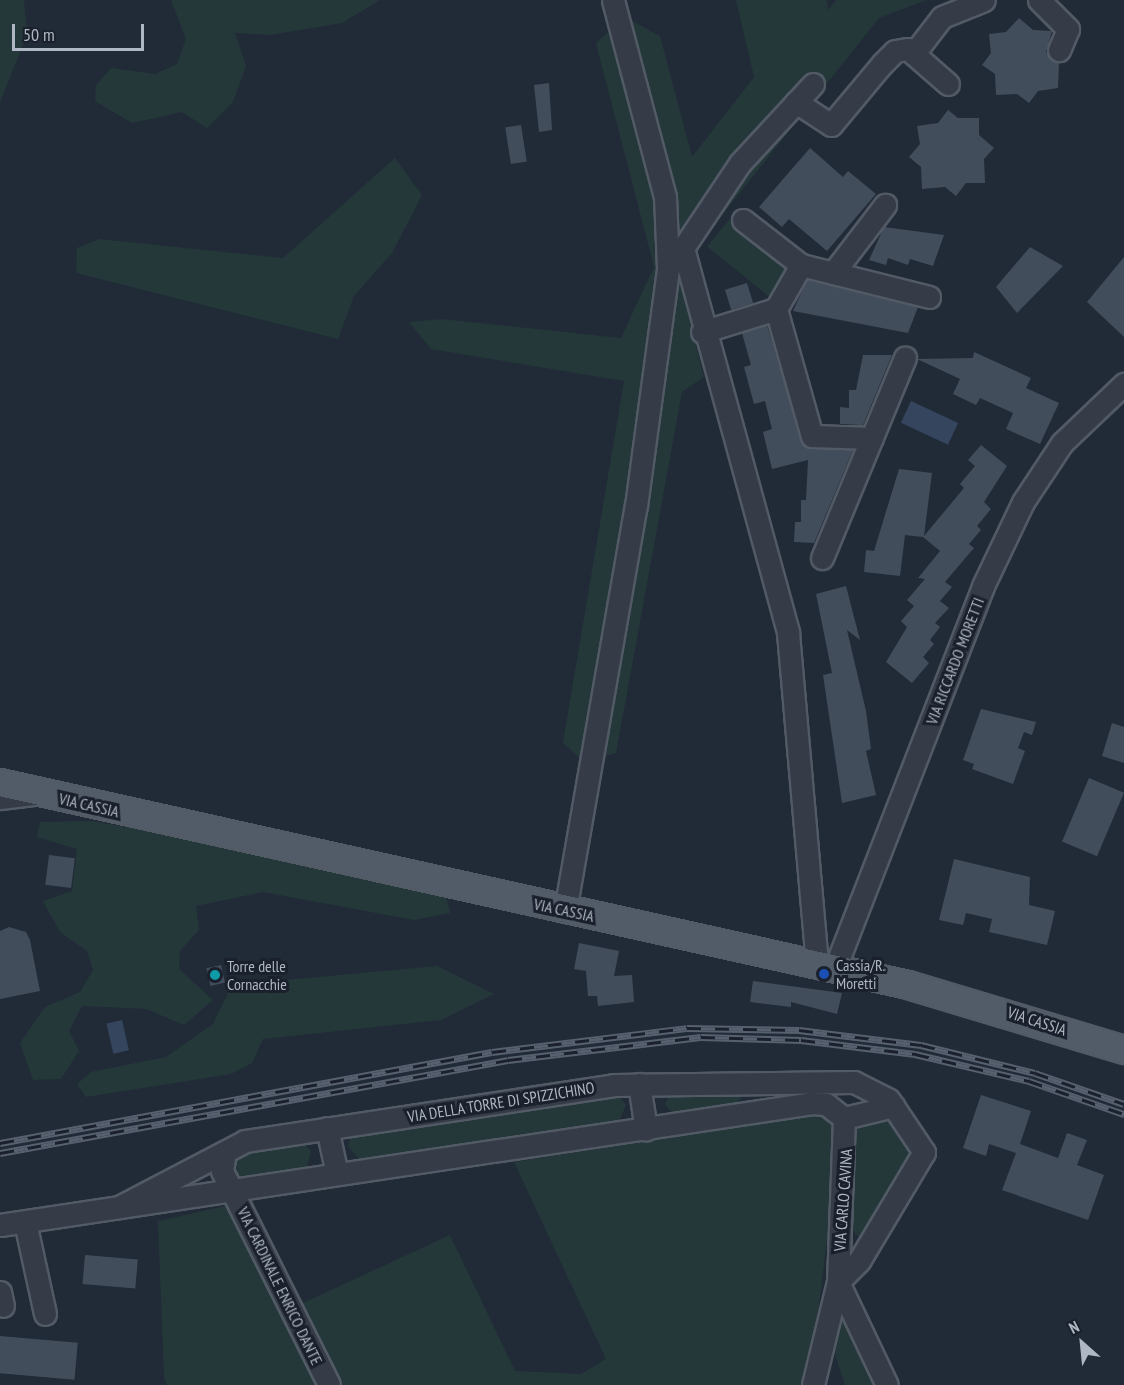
<!DOCTYPE html>
<style>
body{margin:0}
#map{position:relative;width:1124px;height:1385px;overflow:hidden;background:#212a37;font-family:"PT Sans Narrow",sans-serif}
div>[style]{position:absolute}
[style*='--x']{left:calc(var(--x)*1px);top:calc(var(--y)*1px);width:calc(var(--w)*1px);rotate:calc(var(--a)*1deg)}
.green>*{inset:0;background:#24383a;transform-origin:0 0}
.water>*{inset:0;background:#35455e;transform-origin:0 0}
.building>*{inset:0;background:#424d5c;transform-origin:0 0}
.roads{filter:drop-shadow(2px 0 #525a66) drop-shadow(-2px 0 #525a66) drop-shadow(0 2px #525a66) drop-shadow(0 -2px #525a66)}
.minor>*{height:21px;margin:-10.5px;padding:0 10.5px;transform-origin:10.5px;border-radius:10.5px;background:#353c48}
.major>*{height:26px;margin:-13px;padding:0 13px;transform-origin:13px;border-radius:13px;background:#525b68}
.rail>*{height:7px;margin-top:-3.5px;transform-origin:0;background:repeating-linear-gradient(90deg,#1a212c 0 14px,#57606f 0 28px);box-sizing:border-box;border-block:2px solid #57606f}
.dots>*{width:16px;height:16px;translate:-50% -50%;box-sizing:border-box;border:3px solid #1a212c;border-radius:50%}
span{translate:-50% -50%;white-space:nowrap;text-align:center;line-height:1.15;-webkit-text-stroke:6px #1a212c;paint-order:stroke}
.street-label{font-size:16px;color:#afb7c4}
.poi-label{font-size:16px;color:#afb7c4}
.left{translate:0 -50%;text-align:left}
.north{position:absolute;left:1052px;top:1313px;width:60px;height:60px;-webkit-text-stroke:4px #1a212c;paint-order:stroke;rotate:333deg;font-size:16px;font-weight:700;line-height:24px;text-align:center;color:#afb7c4}
.north::after{content:'';display:block;margin:auto;width:21px;height:27px;background:#afb7c4;clip-path:polygon(50% 0,100% 100%,50% 72%,0 100%)}
.scale{position:absolute;left:12px;top:24px;width:132px;height:27px;box-sizing:border-box;border:3px solid #afb7c4;border-top:0;padding-left:8px;font-size:18px;line-height:21px;white-space:nowrap;color:#afb7c4;-webkit-text-stroke:4px #1a212c;paint-order:stroke}
</style>
<div id="map">
<div class="green">
<div style="clip-path:polygon(0 0,24px 0,27px 35px,0 102px)"></div>
<div style="clip-path:polygon(171px 0,380px 0,342px 23px,270px 35px,235px 33px,246px 66px,233px 102px,207px 128px,182px 112px,132px 123px,95px 101px,96px 85px,111px 68px,155px 74px,177px 64px,186px 39px)"></div>
<div style="clip-path:polygon(736px 0,827px 0,828px 10px,836px 0,926px 0,879px 18px,695px 249px,674px 258px,704px 377px,682px 392px,616px 753px,585px 763px,563px 743px,624px 381px,431px 349px,409px 322px,441px 319px,621px 338px,654px 267px,596px 43px,625px 17px,660px 36px,692px 157px,754px 77px)"></div>
<div style="clip-path:polygon(395px 158px,422px 195px,392px 253px,354px 296px,338px 339px,76px 273px,77px 248px,99px 239px,283px 258px)"></div>
<div style="left:731px;top:217px;width:82px;height:38px;rotate:39deg"></div>
<div style="clip-path:polygon(91px 821px,291px 854px,446px 895px,450px 913px,414px 920px,263px 892px,196px 906px,199px 930px,180px 951px,179px 969px,213px 1000px,184px 1025px,146px 1009px,82px 1006px,69px 1031px,79px 1051px,61px 1079px,33px 1080px,20px 1043px,45px 1007px,80px 992px,93px 970px,87px 951px,60px 932px,43px 901px,72px 891px,77px 849px,37px 837px,40px 822px)"></div>
<div style="clip-path:polygon(437px 966px,494px 994px,441px 1020px,263px 1039px,252px 1063px,231px 1074px,86px 1097px,77px 1084px,91px 1072px,166px 1057px,213px 1024px,232px 985px)"></div>
<div style="clip-path:polygon(671px 1089px,739px 1092px,741px 1098px,734px 1106px,673px 1114px,665px 1104px)"></div>
<div style="clip-path:polygon(616px 1092px,626px 1105px,619px 1121px,361px 1162px,348px 1146px,351px 1135px)"></div>
<div style="clip-path:polygon(824px 1114px,834px 1126px,837px 1154px,818px 1315px,804px 1385px,341px 1385px,301px 1304px,450px 1235px,515px 1371px,581px 1374px,606px 1359px,514px 1162px)"></div>
<div style="clip-path:polygon(882px 1120px,893px 1122px,909px 1142px,910px 1152px,904px 1172px,860px 1238px,853px 1231px,855px 1133px,861px 1123px)"></div>
<div style="clip-path:polygon(299px 1139px,311px 1151px,306px 1169px,248px 1182px,239px 1178px,235px 1162px,248px 1151px)"></div>
<div style="clip-path:polygon(230px 1205px,318px 1385px,167px 1385px,164px 1378px,158px 1221px)"></div>
<div style="clip-path:polygon(838px 1308px,880px 1385px,845px 1385px,833px 1349px)"></div>
</div>
<div class="water">
<div style="left:911px;top:401px;width:52px;height:24px;rotate:25deg"></div>
<div style="left:122px;top:1020px;width:31px;height:16px;rotate:77deg"></div>
</div>
<div class="building">
<div style="clip-path:polygon(1019px 18px,1033px 30px,1052px 31px,1046px 52px,1059px 63px,1058px 88px,1038px 91px,1029px 103px,1017px 94px,996px 95px,995px 74px,982px 65px,991px 53px,989px 34px,1006px 32px)"></div>
<div style="clip-path:polygon(549px 83px,552px 130px,539px 132px,534px 85px)"></div>
<div style="clip-path:polygon(948px 110px,958px 118px,979px 118px,979px 135px,994px 148px,984px 159px,985px 183px,966px 183px,956px 196px,945px 187px,922px 189px,921px 167px,909px 157px,920px 144px,917px 126px,938px 123px)"></div>
<div style="left:521px;top:125px;width:37px;height:16px;rotate:81deg"></div>
<div style="clip-path:polygon(810px 148px,843px 177px,848px 171px,876px 194px,827px 251px,789px 219px,782px 227px,759px 207px)"></div>
<div style="clip-path:polygon(884px 227px,944px 235px,933px 266px,910px 259px,908px 265px,888px 258px,886px 265px,869px 260px)"></div>
<div style="clip-path:polygon(1030px 247px,1063px 266px,1017px 313px,996px 287px)"></div>
<div style="clip-path:polygon(1124px 257px,1124px 337px,1087px 302px)"></div>
<div style="clip-path:polygon(807px 280px,918px 307px,908px 333px,793px 311px)"></div>
<div style="left:747px;top:283px;width:21px;height:23px;rotate:73deg"></div>
<div style="clip-path:polygon(767px 325px,804px 446px,853px 450px,814px 543px,794px 542px,795px 522px,801px 522px,801px 500px,806px 500px,808px 460px,772px 469px,763px 432px,772px 429px,765px 401px,754px 404px,744px 367px,751px 365px,742px 333px)"></div>
<div style="clip-path:polygon(974px 352px,1031px 378px,1026px 388px,1059px 403px,1040px 444px,1006px 429px,1013px 413px,980px 398px,976px 405px,953px 394px,960px 379px,917px 359px,973px 358px)"></div>
<div style="clip-path:polygon(863px 355px,892px 355px,863px 425px,840px 424px,840px 407px,849px 408px,849px 390px,856px 390px)"></div>
<div style="clip-path:polygon(981px 445px,1007px 466px,984px 502px,991px 509px,977px 526px,981px 530px,969px 544px,974px 548px,945px 582px,952px 587px,940px 601px,949px 608px,935px 623px,940px 627px,930px 640px,934px 644px,923px 657px,929px 663px,912px 683px,886px 662px,907px 627px,901px 621px,914px 606px,907px 600px,925px 579px,918px 578px,940px 551px,923px 537px,905px 535px,900px 576px,864px 572px,866px 550px,874px 551px,899px 469px,932px 473px,924px 536px,964px 488px,960px 484px,975px 466px,968px 460px)"></div>
<div style="clip-path:polygon(846px 586px,860px 640px,847px 630px,866px 711px,871px 749px,866px 751px,876px 795px,842px 803px,823px 675px,832px 673px,816px 594px)"></div>
<div style="clip-path:polygon(981px 709px,1036px 722px,1032px 735px,1024px 732px,1018px 748px,1025px 751px,1013px 784px,972px 769px,974px 764px,963px 760px)"></div>
<div style="clip-path:polygon(1112px 723px,1124px 727px,1124px 763px,1102px 756px)"></div>
<div style="left:1089px;top:778px;width:38px;height:69px;rotate:23deg"></div>
<div style="left:49px;top:855px;width:26px;height:30px;rotate:7deg"></div>
<div style="clip-path:polygon(954px 859px,1030px 877px,1029px 905px,1055px 911px,1047px 945px,989px 932px,992px 919px,966px 913px,963px 925px,939px 920px)"></div>
<div style="clip-path:polygon(9px 927px,26px 932px,30px 940px,40px 991px,0 999px,0 931px)"></div>
<div style="clip-path:polygon(579px 943px,619px 951px,614px 976px,632px 975px,634px 1002px,598px 1006px,597px 996px,588px 996px,586px 971px,574px 969px)"></div>
<div style="left:221px;top:965px;width:18px;height:15px;rotate:77deg"></div>
<div style="clip-path:polygon(753px 981px,842px 993px,837px 1014px,791px 1002px,791px 1007px,750px 1002px)"></div>
<div style="clip-path:polygon(981px 1095px,1031px 1111px,1020px 1144px,1058px 1158px,1067px 1133px,1087px 1140px,1077px 1165px,1104px 1175px,1088px 1220px,1002px 1190px,1016px 1153px,989px 1144px,986px 1156px,963px 1148px)"></div>
<div style="left:85px;top:1255px;width:53px;height:29px;rotate:5deg"></div>
<div style="left:0;top:1336px;width:78px;height:37px;rotate:5deg"></div>
</div>
<div class="roads">
<div class="minor">
<div style="--x:1039;--y:0;--w:41;--a:45"></div>
<div style="--x:1068;--y:29;--w:23;--a:113"></div>
<div style="--x:915;--y:52;--w:44;--a:-52.4"></div>
<div style="--x:942;--y:17;--w:45;--a:-22"></div>
<div style="--x:813;--y:84;--w:108;--a:132.7"></div>
<div style="--x:740;--y:163;--w:102;--a:123.8"></div>
<div style="--x:683;--y:248;--w:399;--a:74.7"></div>
<div style="--x:788;--y:633;--w:331;--a:85"></div>
<div style="--x:796;--y:102;--w:42;--a:33.3"></div>
<div style="--x:831;--y:125;--w:80;--a:-50.1"></div>
<div style="--x:882;--y:64;--w:18;--a:-45"></div>
<div style="--x:895;--y:51;--w:13;--a:-9"></div>
<div style="--x:908;--y:49;--w:53;--a:41.2"></div>
<div style="--x:743;--y:220;--w:73;--a:37.8"></div>
<div style="--x:801;--y:265;--w:132;--a:14"></div>
<div style="--x:833;--y:273;--w:86;--a:-52.6"></div>
<div style="--x:776;--y:309;--w:132;--a:74.2"></div>
<div style="--x:812;--y:436;--w:60;--a:1.9"></div>
<div style="--x:702;--y:332;--w:77;--a:-17.3"></div>
<div style="--x:776;--y:309;--w:51;--a:-60.4"></div>
<div style="--x:822;--y:558;--w:217;--a:-67.5"></div>
<div style="--x:0;--y:798;--w:35;--a:-7"></div>
<div style="--x:565;--y:911;--w:411;--a:-80.1"></div>
<div style="--x:636;--y:506;--w:240;--a:-82.3"></div>
<div style="--x:668;--y:268;--w:71;--a:-92.4"></div>
<div style="--x:665;--y:197;--w:204;--a:-104.8"></div>
<div style="--x:835;--y:968;--w:410;--a:-68.8"></div>
<div style="--x:983;--y:586;--w:93;--a:-64.5"></div>
<div style="--x:1023;--y:502;--w:71;--a:-56.5"></div>
<div style="--x:1062;--y:443;--w:86;--a:-43.6"></div>
<div style="--x:639;--y:1084;--w:46;--a:81.2"></div>
<div style="--x:844;--y:1118;--w:51;--a:-13.5"></div>
<div style="--x:327;--y:1128;--w:47;--a:77.7"></div>
<div style="--x:225;--y:1152;--w:19;--a:99"></div>
<div style="--x:222;--y:1171;--w:239;--a:63.4"></div>
<div style="--x:119;--y:1207;--w:142;--a:-27.6"></div>
<div style="--x:245;--y:1141;--w:373;--a:-8.6"></div>
<div style="--x:614;--y:1085;--w:240;--a:-0.7"></div>
<div style="--x:854;--y:1082;--w:39;--a:27"></div>
<div style="--x:889;--y:1100;--w:63;--a:56.1"></div>
<div style="--x:924;--y:1152;--w:127;--a:120.8"></div>
<div style="--x:859;--y:1261;--w:30;--a:135"></div>
<div style="--x:25;--y:1222;--w:94;--a:77.7"></div>
<div style="--x:0;--y:1225;--w:821;--a:-8.54"></div>
<div style="--x:812;--y:1103;--w:14;--a:4"></div>
<div style="--x:826;--y:1104;--w:23;--a:38"></div>
<div style="--x:838;--y:1282;--w:114;--a:64.6"></div>
<div style="--x:0;--y:1292;--w:14;--a:78"></div>
<div style="--x:813;--y:1385;--w:106;--a:-76.4"></div>
<div style="--x:838;--y:1282;--w:164;--a:-87.9"></div>
</div>
<div class="major">
<div style="--x:0;--y:783;--w:930;--a:12.54"></div>
<div style="--x:908;--y:985;--w:226;--a:16.7"></div>
</div>
</div>
<div class="rail">
<div style="--x:0;--y:1143;--w:500;--a:-10.48"></div>
<div style="--x:492;--y:1052;--w:196;--a:-7"></div>
<div style="--x:687;--y:1028;--w:112;--a:1"></div>
<div style="--x:799;--y:1030;--w:123;--a:7"></div>
<div style="--x:921;--y:1045;--w:117;--a:13.8"></div>
<div style="--x:1035;--y:1073;--w:94;--a:19.2"></div>
<div style="--x:0;--y:1153;--w:516;--a:-10.37"></div>
<div style="--x:508;--y:1060;--w:194;--a:-6.8"></div>
<div style="--x:701;--y:1037;--w:100;--a:1.7"></div>
<div style="--x:801;--y:1040;--w:115;--a:7"></div>
<div style="--x:915;--y:1054;--w:117;--a:13.3"></div>
<div style="--x:1029;--y:1081;--w:101;--a:19.2"></div>
</div>
<div class="dots">
<div style="left:824px;top:974px;background:#1a4fb4"></div>
<div style="left:215px;top:975px;background:#0f9aa8"></div>
</div>
<div class="street-label">
<span style="left:955px;top:661px;rotate:-69deg">VIA RICCARDO MORETTI</span>
<span style="left:89px;top:805px;rotate:13deg">VIA CASSIA</span>
<span style="left:564px;top:910px;rotate:12deg">VIA CASSIA</span>
<span style="left:1037px;top:1021px;rotate:18deg">VIA CASSIA</span>
<span style="left:501px;top:1102px;rotate:-9deg">VIA DELLA TORRE DI SPIZZICHINO</span>
<span style="left:843px;top:1200px;rotate:-86deg">VIA CARLO CAVINA</span>
<span style="left:280px;top:1286px;rotate:64deg">VIA CARDINALE ENRICO DANTE</span>
</div>
<div class="poi-label">
<span class="left" style="left:836px;top:974px">Cassia/R.<br>Moretti</span>
<span class="left" style="left:227px;top:975px">Torre delle<br>Cornacchie</span>
</div>
<div class="north">N</div>
<div class="scale">50 m</div>
</div>
